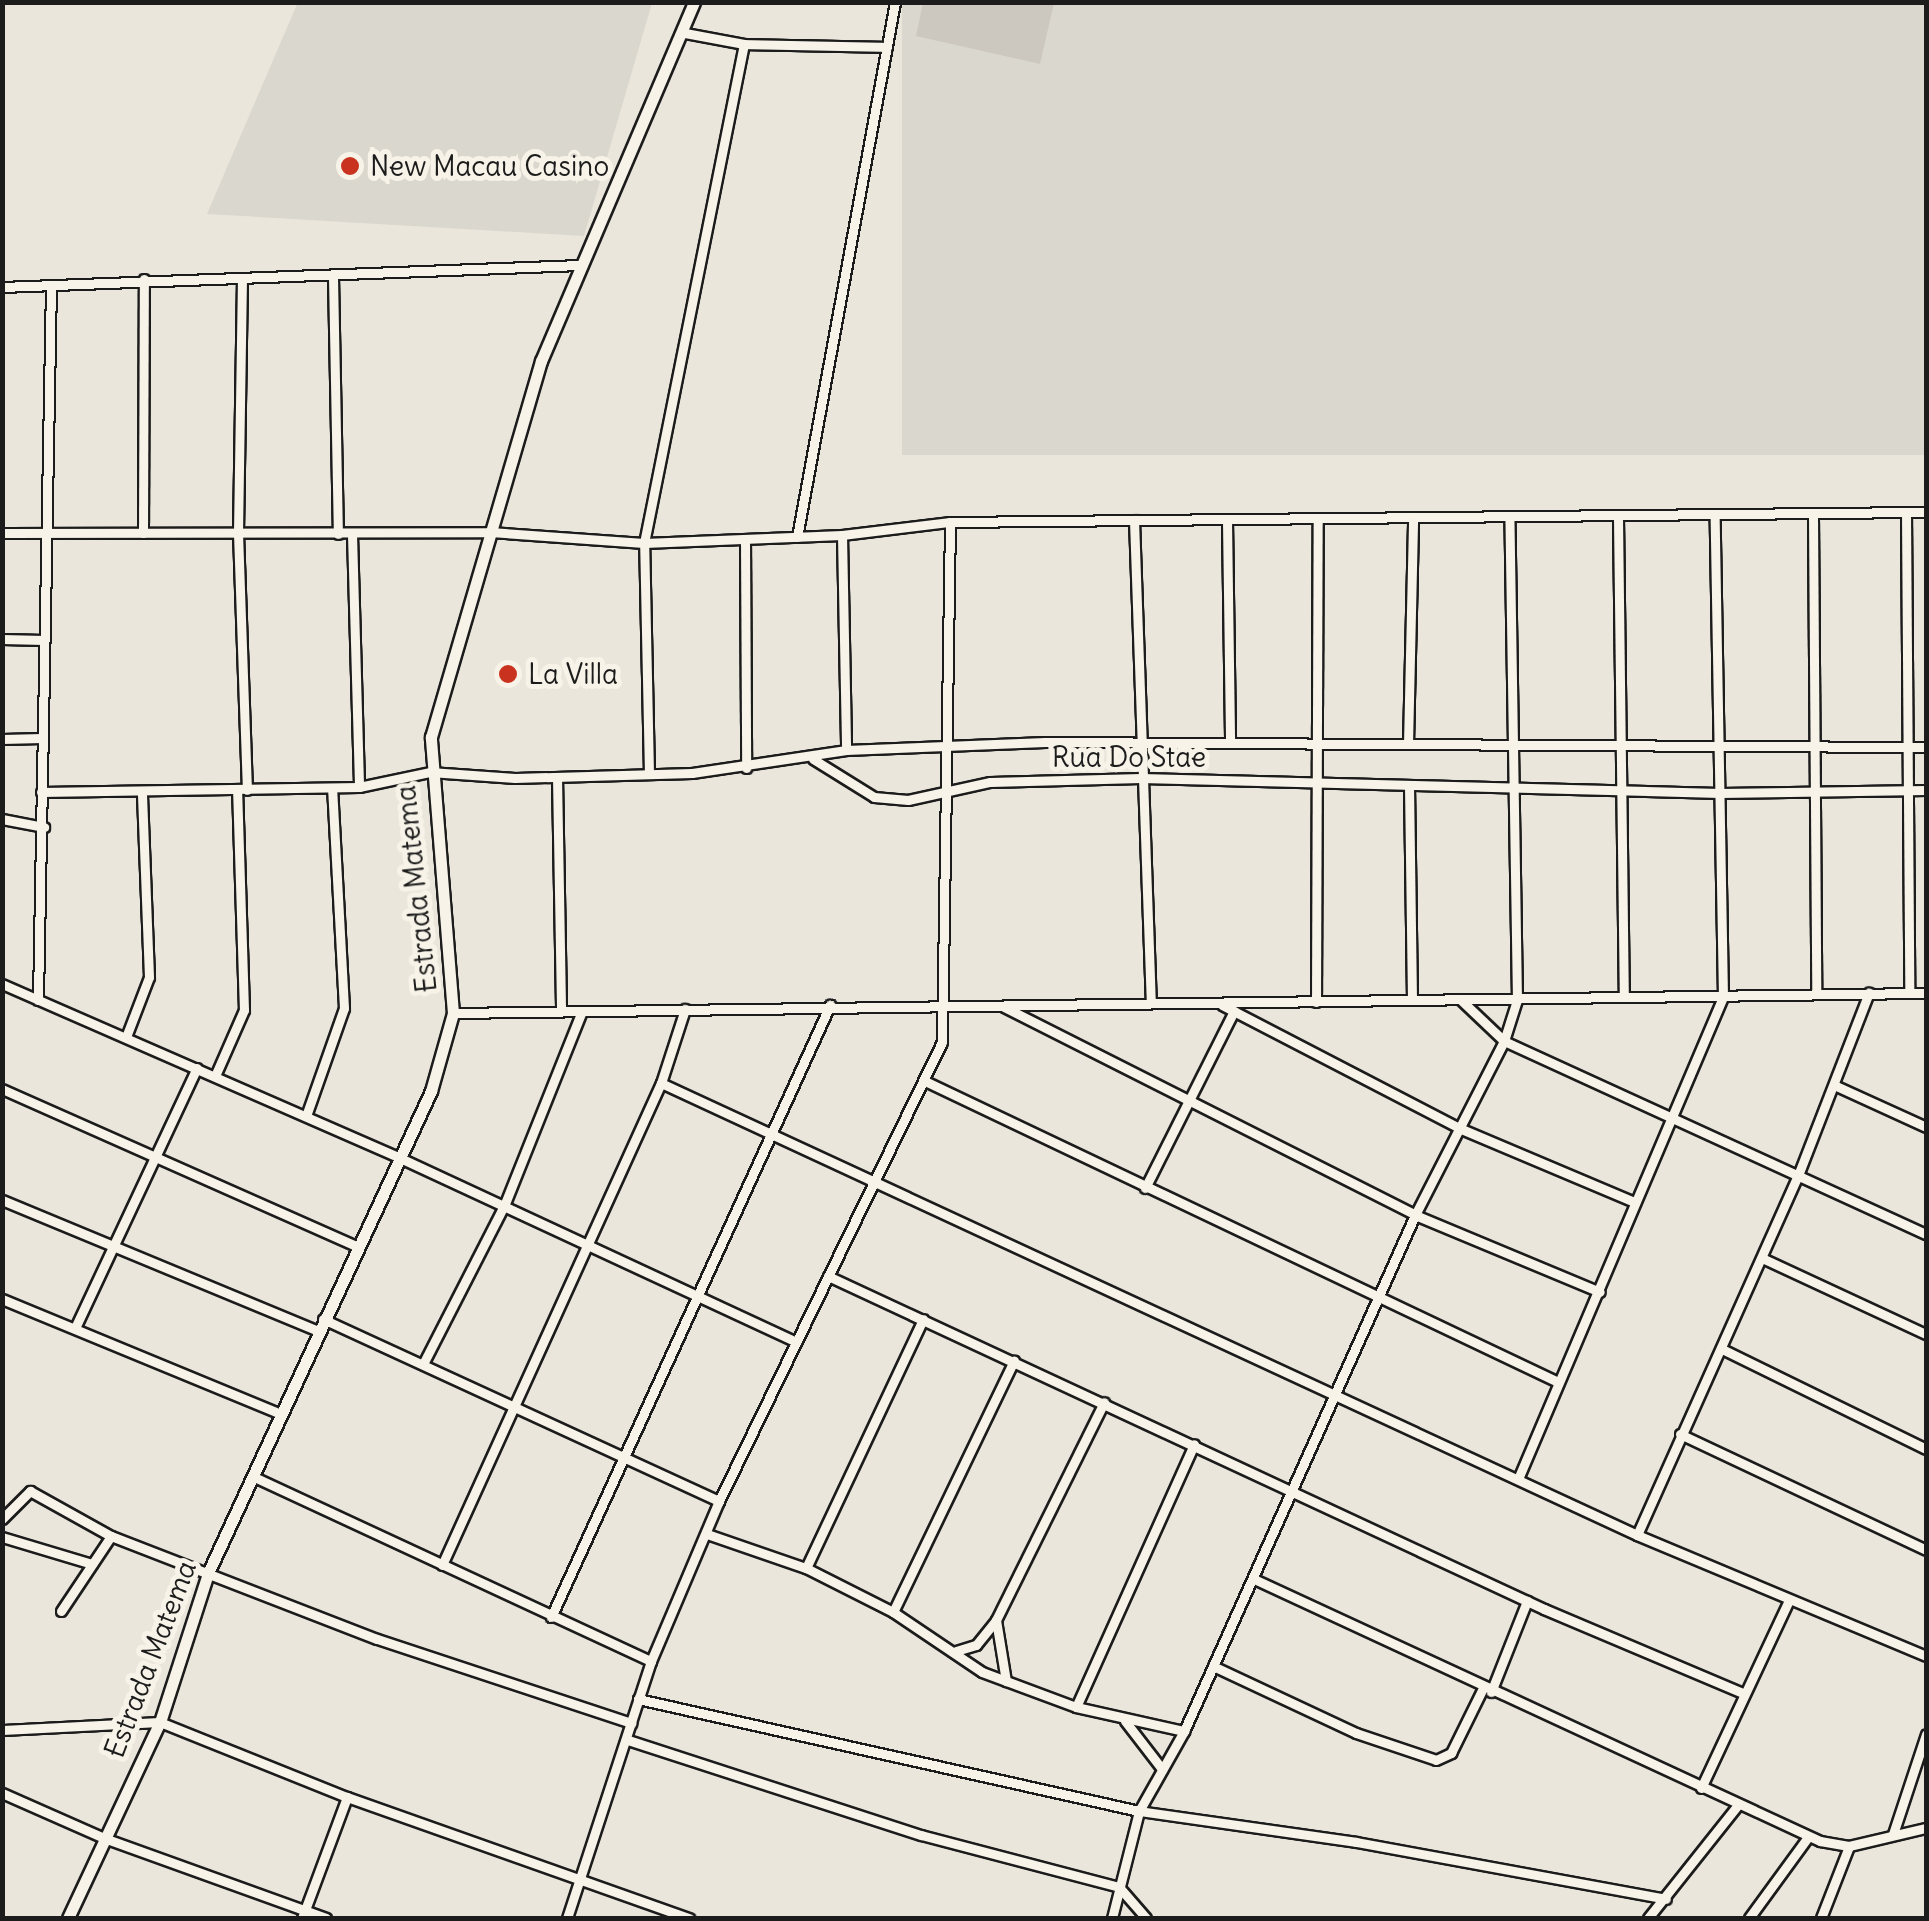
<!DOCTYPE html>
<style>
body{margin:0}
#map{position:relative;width:1929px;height:1921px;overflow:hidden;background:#eae6dc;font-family:Delius,sans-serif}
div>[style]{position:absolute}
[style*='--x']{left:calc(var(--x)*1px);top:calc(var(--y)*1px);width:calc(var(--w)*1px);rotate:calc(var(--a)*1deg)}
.built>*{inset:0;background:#dad7ce;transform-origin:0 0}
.green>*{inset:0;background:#ccc8c0}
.roads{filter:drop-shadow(2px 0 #1c1c1c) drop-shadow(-2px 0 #1c1c1c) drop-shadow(0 2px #1c1c1c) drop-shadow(0 -2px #1c1c1c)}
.minor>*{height:9px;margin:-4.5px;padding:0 4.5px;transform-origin:4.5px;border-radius:4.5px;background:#f7f3e8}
.tertiary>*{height:11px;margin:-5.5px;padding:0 5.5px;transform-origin:5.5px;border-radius:5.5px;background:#f7f3e8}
.dots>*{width:28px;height:28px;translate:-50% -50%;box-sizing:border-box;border:5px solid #f7f3e8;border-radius:50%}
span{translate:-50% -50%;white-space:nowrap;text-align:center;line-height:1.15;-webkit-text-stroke:10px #f7f3e8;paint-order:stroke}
.poi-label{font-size:28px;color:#1c1c1c}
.left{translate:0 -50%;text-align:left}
.street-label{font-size:28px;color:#1c1c1c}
.frame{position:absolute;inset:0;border:5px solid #1c1c1c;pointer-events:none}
</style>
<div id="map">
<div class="built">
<div style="clip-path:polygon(298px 2px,652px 3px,584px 236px,207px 214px)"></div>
<div style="left:902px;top:3px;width:1024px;height:452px"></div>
</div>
<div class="green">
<div style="clip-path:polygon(923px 3px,1054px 3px,1040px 64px,916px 36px)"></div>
</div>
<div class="roads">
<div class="minor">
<div style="--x:744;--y:44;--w:143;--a:1.2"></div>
<div style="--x:333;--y:277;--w:257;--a:88.9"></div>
<div style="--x:242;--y:278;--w:255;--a:90.9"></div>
<div style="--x:238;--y:533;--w:257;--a:88"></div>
<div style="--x:2;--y:287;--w:578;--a:-2.18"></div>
<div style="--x:1906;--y:513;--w:479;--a:89.6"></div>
<div style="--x:1813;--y:517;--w:475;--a:89.6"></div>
<div style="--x:1618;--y:518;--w:478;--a:89.3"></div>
<div style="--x:1134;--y:520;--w:483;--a:88"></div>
<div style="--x:1227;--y:521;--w:218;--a:89.2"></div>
<div style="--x:2;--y:533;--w:488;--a:-0.1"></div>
<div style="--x:490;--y:532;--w:154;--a:4.1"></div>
<div style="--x:644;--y:543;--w:198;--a:-2.3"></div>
<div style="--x:842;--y:535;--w:109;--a:-6.9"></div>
<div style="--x:950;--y:522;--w:976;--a:-0.59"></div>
<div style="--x:143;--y:533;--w:254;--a:-89.8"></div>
<div style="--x:352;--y:534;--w:253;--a:88.4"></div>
<div style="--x:842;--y:535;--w:215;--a:88.9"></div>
<div style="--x:797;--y:537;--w:544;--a:-79.62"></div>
<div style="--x:745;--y:539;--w:229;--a:89.7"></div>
<div style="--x:2;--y:639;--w:42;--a:1.4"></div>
<div style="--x:2;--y:739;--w:40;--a:-1.4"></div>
<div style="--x:1408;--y:744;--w:227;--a:-88.7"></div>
<div style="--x:813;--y:759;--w:72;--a:31.9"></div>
<div style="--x:874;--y:797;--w:34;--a:5"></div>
<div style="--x:908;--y:800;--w:84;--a:-12.4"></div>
<div style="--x:990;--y:782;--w:151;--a:-1.5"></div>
<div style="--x:1141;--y:778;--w:579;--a:1.48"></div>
<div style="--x:1720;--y:793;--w:206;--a:-0.8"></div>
<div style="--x:649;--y:774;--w:231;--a:-91.2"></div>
<div style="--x:644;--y:543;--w:509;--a:-78.67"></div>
<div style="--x:744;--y:44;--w:60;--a:-169.4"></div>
<div style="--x:557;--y:777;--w:234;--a:89"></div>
<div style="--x:1409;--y:785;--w:215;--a:89.2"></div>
<div style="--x:41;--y:792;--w:318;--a:-0.9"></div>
<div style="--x:359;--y:787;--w:73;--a:-11.9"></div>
<div style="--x:430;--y:772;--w:85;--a:4"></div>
<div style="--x:515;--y:778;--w:177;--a:-1.6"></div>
<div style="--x:692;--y:773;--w:156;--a:-8.5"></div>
<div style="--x:846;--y:750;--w:199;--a:-2.3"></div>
<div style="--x:1045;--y:742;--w:881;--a:0.33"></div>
<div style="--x:2;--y:819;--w:43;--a:10.8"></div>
<div style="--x:2;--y:984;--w:432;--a:23.6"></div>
<div style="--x:398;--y:1157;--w:439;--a:24.9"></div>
<div style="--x:38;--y:1000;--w:715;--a:-88.96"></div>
<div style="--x:1461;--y:1000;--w:59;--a:43.6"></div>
<div style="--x:1504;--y:1041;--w:464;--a:24.6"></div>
<div style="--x:1316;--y:1002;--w:480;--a:-89.8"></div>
<div style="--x:1222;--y:1005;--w:267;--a:27.4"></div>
<div style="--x:1459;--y:1128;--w:190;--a:22.9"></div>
<div style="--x:1004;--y:1007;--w:461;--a:26.8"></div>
<div style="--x:1415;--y:1215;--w:200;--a:22.6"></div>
<div style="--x:453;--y:1013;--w:1473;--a:-0.78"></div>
<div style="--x:126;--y:1037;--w:64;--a:-69"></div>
<div style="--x:149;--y:977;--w:182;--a:-92.2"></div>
<div style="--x:215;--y:1076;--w:72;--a:-66.3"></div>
<div style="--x:244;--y:1010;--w:219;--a:-91.8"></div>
<div style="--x:927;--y:1082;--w:699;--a:25.43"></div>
<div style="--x:661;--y:1083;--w:1076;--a:24.85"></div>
<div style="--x:1637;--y:1535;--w:313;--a:22.7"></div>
<div style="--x:1834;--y:1085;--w:101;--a:24.5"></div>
<div style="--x:2;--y:1089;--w:387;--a:23.9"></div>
<div style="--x:306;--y:1116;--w:114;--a:-70.6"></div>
<div style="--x:344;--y:1008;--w:220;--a:-93.1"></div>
<div style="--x:1145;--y:1188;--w:198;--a:-63.3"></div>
<div style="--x:2;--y:1200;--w:342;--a:22.5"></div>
<div style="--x:1762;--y:1258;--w:181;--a:24.9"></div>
<div style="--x:828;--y:1276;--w:790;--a:24.94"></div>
<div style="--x:1544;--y:1609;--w:216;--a:22.9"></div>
<div style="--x:2;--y:1299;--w:302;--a:22.4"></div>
<div style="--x:323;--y:1319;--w:436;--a:24.7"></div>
<div style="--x:75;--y:1328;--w:287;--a:-64.9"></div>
<div style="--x:1722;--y:1349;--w:227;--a:26.1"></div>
<div style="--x:423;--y:1364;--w:178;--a:-62.9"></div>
<div style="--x:504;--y:1206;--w:210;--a:-68.2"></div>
<div style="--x:1680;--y:1434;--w:272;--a:25.2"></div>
<div style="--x:252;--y:1476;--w:440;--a:24.9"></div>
<div style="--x:1518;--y:1479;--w:524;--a:-66.96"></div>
<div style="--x:1723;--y:997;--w:480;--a:-91"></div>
<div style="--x:2;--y:1519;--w:40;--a:-45"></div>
<div style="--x:30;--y:1491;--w:93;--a:29.1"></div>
<div style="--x:111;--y:1536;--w:285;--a:21.2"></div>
<div style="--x:377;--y:1639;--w:268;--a:18.3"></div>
<div style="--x:707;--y:1534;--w:105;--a:19"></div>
<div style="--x:806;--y:1568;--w:97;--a:26.8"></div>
<div style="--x:893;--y:1612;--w:107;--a:34"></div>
<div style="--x:982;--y:1672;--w:100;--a:20.4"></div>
<div style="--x:1076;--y:1707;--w:111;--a:12.5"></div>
<div style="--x:1637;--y:1535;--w:391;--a:-65.9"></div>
<div style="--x:1797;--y:1178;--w:199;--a:-68.8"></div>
<div style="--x:2;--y:1537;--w:94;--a:16.7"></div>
<div style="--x:442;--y:1565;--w:529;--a:-65.57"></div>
<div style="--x:661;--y:1083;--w:78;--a:-72"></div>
<div style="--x:806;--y:1568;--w:275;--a:-64.8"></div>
<div style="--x:1254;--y:1579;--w:624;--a:24.84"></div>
<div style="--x:1820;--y:1841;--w:29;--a:10"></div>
<div style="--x:1849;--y:1846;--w:79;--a:-13.2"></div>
<div style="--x:61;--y:1611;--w:90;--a:-56.3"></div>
<div style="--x:893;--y:1612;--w:279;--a:-64.3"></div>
<div style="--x:551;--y:1617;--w:673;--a:-65.49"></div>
<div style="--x:996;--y:1620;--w:62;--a:80.7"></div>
<div style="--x:956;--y:1651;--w:21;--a:-17"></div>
<div style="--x:976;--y:1645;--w:32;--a:-51"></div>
<div style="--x:996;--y:1620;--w:243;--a:-63.6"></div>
<div style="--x:1213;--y:1666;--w:158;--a:25.1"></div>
<div style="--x:1356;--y:1733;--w:84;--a:18.6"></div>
<div style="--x:1436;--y:1760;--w:17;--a:-25"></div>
<div style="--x:1451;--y:1753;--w:72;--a:-63.8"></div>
<div style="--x:1491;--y:1692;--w:98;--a:-68.4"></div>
<div style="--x:638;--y:1699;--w:513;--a:12.6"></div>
<div style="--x:1139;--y:1811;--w:219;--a:8.1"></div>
<div style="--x:1356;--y:1842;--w:315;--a:10.4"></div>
<div style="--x:1076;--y:1707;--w:288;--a:-65.8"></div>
<div style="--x:1125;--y:1721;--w:61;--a:52.4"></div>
<div style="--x:2;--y:1730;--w:158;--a:-2.9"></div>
<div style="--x:160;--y:1722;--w:201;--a:21.9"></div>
<div style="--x:347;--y:1797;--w:363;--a:19.5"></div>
<div style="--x:628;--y:1740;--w:308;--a:18"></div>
<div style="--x:921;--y:1835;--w:205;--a:14.7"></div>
<div style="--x:1119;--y:1887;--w:41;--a:48.9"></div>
<div style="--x:1701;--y:1788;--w:205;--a:-64.9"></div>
<div style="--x:2;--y:1793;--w:111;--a:23.8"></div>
<div style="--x:104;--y:1838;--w:236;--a:19.8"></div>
<div style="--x:1893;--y:1834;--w:105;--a:-71.7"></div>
<div style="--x:302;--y:1918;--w:129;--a:-69.6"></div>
<div style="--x:567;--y:1918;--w:270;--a:-71.9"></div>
<div style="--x:651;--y:1661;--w:174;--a:-67"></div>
<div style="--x:719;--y:1501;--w:510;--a:-64.09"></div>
<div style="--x:942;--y:1042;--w:520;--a:-89.12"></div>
<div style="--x:1112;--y:1918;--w:110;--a:-75.8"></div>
<div style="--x:1139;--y:1811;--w:92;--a:-60.6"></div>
<div style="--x:1184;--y:1731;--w:565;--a:-65.88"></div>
<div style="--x:1415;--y:1215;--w:195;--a:-62.9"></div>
<div style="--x:1504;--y:1041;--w:43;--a:-72.4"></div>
<div style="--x:1517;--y:1000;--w:484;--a:-90.9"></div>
<div style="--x:1648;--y:1918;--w:144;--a:-51.5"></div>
<div style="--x:1749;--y:1918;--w:100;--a:-53.9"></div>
<div style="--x:1821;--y:1918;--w:77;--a:-68.7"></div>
</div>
<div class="tertiary">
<div style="--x:68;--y:1918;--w:217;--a:-64.9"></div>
<div style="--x:160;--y:1722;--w:157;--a:-72.1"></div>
<div style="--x:208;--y:1573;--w:531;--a:-65.17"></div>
<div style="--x:431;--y:1091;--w:81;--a:-74.2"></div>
<div style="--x:453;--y:1013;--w:277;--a:-94.6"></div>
<div style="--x:431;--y:737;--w:392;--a:-73.7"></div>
<div style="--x:541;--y:361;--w:390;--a:-66.9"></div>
</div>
</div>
<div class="dots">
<div style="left:350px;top:166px;background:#c8321e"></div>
<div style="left:508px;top:674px;background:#c8321e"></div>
</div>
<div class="poi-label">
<span class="left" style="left:370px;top:166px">New Macau Casino</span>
<span class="left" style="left:528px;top:674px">La Villa</span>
</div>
<div class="street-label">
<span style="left:1129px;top:757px">Rua Do Stae</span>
<span style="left:416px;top:889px;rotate:-96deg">Estrada Matema</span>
<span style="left:150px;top:1659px;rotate:-69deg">Estrada Matema</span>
</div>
<div class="frame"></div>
</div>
